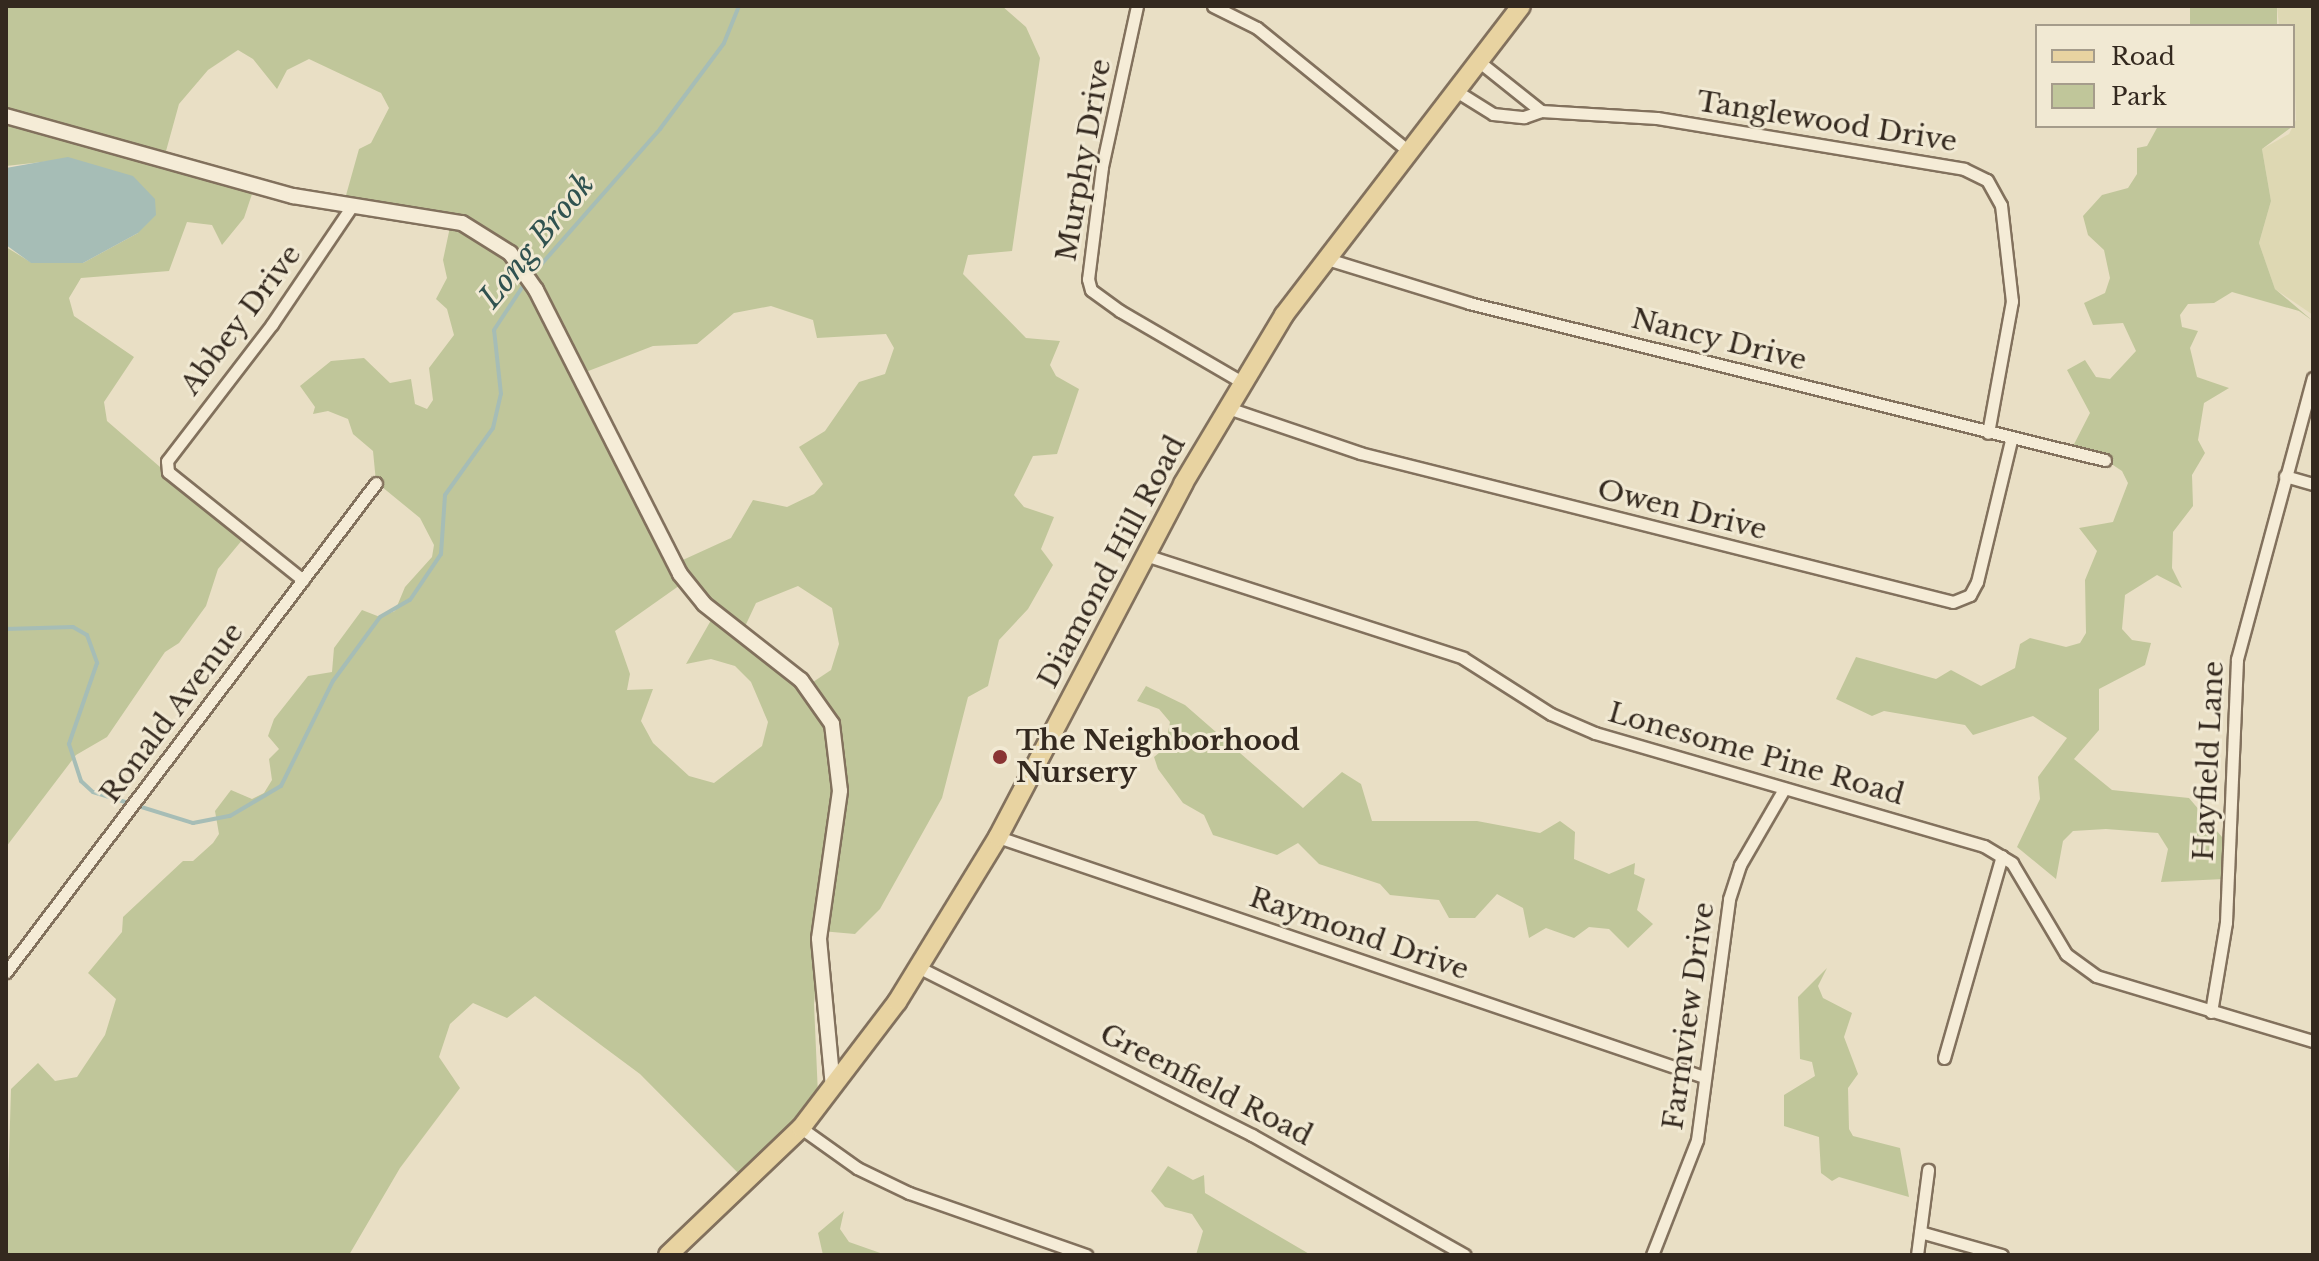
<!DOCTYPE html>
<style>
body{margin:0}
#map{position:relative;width:2319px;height:1261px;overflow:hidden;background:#e9dfc5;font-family:"Libre Baskerville",serif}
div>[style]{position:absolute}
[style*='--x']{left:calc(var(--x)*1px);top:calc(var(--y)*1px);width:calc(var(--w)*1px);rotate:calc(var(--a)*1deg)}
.farmland>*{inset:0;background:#ded8b3}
.green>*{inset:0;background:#c0c69a;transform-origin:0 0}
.water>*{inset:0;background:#a6bdb6}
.stream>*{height:4px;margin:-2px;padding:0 2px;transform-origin:2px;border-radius:2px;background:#a6bdb6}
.roads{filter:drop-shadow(2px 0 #82715d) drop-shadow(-2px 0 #82715d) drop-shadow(0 2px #82715d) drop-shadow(0 -2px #82715d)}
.minor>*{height:11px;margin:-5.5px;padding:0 5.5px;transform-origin:5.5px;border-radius:5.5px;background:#f5ecd7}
.tertiary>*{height:14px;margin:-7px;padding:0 7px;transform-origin:7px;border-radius:7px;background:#f5ecd7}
.primary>*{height:18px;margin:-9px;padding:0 9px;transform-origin:9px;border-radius:9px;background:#e8d3a1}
.dots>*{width:22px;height:22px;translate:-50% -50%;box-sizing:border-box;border:4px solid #f1e9d3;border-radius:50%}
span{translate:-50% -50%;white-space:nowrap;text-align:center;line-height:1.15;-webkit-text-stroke:6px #f1e9d3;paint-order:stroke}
.street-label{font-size:28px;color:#34291f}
.poi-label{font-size:28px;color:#34291f;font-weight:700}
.left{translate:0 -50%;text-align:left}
.water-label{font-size:30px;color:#305250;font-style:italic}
.frame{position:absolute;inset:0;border:8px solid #34291f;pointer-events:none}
.legend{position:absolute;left:2035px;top:24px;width:260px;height:104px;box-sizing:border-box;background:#f1e9d3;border:2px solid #a59c8b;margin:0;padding:10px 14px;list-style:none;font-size:24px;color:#34291f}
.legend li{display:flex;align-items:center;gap:16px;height:40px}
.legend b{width:40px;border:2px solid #a59c8b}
</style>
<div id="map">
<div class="farmland">
<div style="clip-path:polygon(2277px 6px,2313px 6px,2313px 315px,2275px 289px,2259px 243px,2271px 201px,2262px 149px,2289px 134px,2296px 120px,2293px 26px,2279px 26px)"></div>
</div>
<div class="green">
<div style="clip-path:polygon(evenodd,6px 6px,1002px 6px,1026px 27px,1040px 58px,1012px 251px,968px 255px,963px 274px,1026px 338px,1060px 341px,1050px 365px,1056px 376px,1079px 389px,1057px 454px,1033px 456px,1014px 495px,1024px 507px,1054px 517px,1041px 549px,1053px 565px,1028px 609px,999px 640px,988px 686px,968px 697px,942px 798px,880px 909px,855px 934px,821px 931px,814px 1004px,818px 1095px,746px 1181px,640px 1074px,535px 996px,507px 1018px,473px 1003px,450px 1024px,439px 1057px,460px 1088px,400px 1168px,349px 1255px,6px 1255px,11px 1089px,38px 1063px,55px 1081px,77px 1077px,105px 1035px,116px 999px,88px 973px,122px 932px,123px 917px,183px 861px,193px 861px,213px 843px,219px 834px,215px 811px,231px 790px,252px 799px,264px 793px,272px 780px,269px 759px,279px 749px,268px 736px,274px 719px,308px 676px,332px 672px,334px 648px,362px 610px,380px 617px,395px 611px,405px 587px,432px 557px,434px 545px,420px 518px,376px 482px,373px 451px,353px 434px,348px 419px,328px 411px,313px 414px,315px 407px,300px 386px,331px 361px,364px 358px,390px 383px,411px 379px,415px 404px,427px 409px,433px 400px,429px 368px,454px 335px,447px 309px,436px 299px,447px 278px,443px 260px,450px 227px,343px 206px,359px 149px,371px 143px,389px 108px,381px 93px,309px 59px,287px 70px,277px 89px,253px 59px,238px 50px,208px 70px,179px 104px,163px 162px,253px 191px,244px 218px,222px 245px,212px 225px,187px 222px,169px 271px,81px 278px,69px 298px,74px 316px,134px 357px,104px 402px,107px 421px,243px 539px,218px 569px,206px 606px,179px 643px,165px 652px,107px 737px,76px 755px,6px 847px,6px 247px,32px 263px,83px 263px,138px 233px,69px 159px,6px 166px,6px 6px,771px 306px,813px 320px,817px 338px,886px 334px,894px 348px,885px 374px,859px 382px,825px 431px,799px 447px,823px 484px,814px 494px,787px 507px,753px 500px,731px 538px,674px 564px,578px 375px,653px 346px,697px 344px,734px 313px,771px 306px,6px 6px,683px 583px,714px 615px,686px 664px,711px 659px,735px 666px,751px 682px,768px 722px,762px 746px,714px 783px,689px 776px,653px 743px,641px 721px,653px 689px,627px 690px,630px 674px,615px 631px,683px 583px,6px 6px,798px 586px,832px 608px,839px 644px,831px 670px,804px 688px,741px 635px,756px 603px,798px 586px)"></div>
<div style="left:2190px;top:6px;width:87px;height:20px"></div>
<div style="clip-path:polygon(2158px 126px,2293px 126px,2262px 149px,2271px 201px,2259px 243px,2275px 289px,2313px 321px,2299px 311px,2232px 292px,2214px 303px,2188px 304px,2180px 315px,2182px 327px,2198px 331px,2190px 348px,2197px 377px,2229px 388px,2204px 403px,2198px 440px,2205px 453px,2192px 475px,2193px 506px,2173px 532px,2172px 568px,2182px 588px,2157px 575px,2125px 595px,2122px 629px,2132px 640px,2151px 643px,2145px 665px,2099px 689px,2099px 730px,2074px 759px,2112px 790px,2189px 798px,2222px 837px,2224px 879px,2161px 882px,2168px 849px,2158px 833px,2106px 829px,2073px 831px,2063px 841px,2056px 879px,2017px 847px,2040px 799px,2038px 777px,2067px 738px,2033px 716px,1973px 735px,1965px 725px,1884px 711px,1872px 716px,1836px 699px,1856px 657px,1936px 679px,1951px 670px,1981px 686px,2015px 668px,2020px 644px,2030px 638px,2066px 647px,2080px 643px,2086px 633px,2085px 580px,2097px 551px,2079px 528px,2113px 522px,2128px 483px,2122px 471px,2101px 457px,2069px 454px,2090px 413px,2067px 370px,2085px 360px,2096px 377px,2110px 379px,2136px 351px,2123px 323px,2093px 325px,2084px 303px,2105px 293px,2110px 278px,2104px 250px,2088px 235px,2083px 216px,2102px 195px,2128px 188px,2137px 174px,2137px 148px,2147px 146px)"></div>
<div style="clip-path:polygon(1146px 686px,1185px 705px,1303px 808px,1342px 772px,1361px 784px,1372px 821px,1477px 821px,1540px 833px,1560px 821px,1575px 832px,1574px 859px,1609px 874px,1635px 863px,1634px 874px,1645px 879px,1637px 910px,1653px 924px,1628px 948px,1609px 929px,1589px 927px,1574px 938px,1546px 928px,1529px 938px,1523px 908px,1497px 894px,1475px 918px,1449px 918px,1439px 900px,1390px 895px,1380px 884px,1319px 864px,1298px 843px,1277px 855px,1213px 835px,1204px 815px,1183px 803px,1158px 769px,1154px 757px,1165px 748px,1170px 722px,1159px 709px,1137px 701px)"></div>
<div style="clip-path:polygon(1827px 968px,1818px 986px,1823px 998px,1852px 1013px,1844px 1037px,1858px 1074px,1848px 1088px,1849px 1129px,1853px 1136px,1900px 1148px,1909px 1197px,1839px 1177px,1832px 1181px,1821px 1173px,1819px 1137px,1784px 1126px,1784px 1095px,1815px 1076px,1812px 1062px,1800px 1059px,1798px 997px)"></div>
<div style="clip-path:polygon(1168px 1166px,1193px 1180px,1204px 1175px,1205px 1193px,1311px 1255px,1196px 1255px,1203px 1231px,1192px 1214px,1165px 1207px,1151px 1191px)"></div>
<div style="clip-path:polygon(844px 1211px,840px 1229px,849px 1242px,886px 1255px,823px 1255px,818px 1233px)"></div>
</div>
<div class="water">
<div style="clip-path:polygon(68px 157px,133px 176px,155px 199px,156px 215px,138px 233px,83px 263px,31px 263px,6px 245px,6px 168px)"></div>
</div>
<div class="stream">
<div style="--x:531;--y:276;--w:196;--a:-48.7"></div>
<div style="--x:660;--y:129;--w:107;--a:-53.3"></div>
<div style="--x:724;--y:43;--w:40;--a:-68"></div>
<div style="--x:6;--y:629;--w:67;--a:-1.7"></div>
<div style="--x:73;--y:627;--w:16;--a:30"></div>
<div style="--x:87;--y:635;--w:30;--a:70"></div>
<div style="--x:97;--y:663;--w:86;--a:109.1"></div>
<div style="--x:69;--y:744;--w:39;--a:72"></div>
<div style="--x:81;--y:781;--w:16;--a:43"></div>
<div style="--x:93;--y:792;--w:105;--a:17.2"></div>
<div style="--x:193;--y:823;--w:38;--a:-11"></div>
<div style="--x:230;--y:816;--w:59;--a:-30.5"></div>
<div style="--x:281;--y:786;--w:117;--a:-63.7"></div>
<div style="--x:333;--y:681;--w:79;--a:-53.7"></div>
<div style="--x:380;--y:617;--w:34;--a:-30"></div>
<div style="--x:410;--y:600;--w:55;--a:-56"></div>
<div style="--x:441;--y:554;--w:59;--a:-86.1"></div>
<div style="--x:445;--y:495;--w:82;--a:-54.4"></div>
<div style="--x:493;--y:428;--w:35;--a:-77"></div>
<div style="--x:501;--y:394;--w:64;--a:-96.2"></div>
<div style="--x:494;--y:330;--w:56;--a:-56.6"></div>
</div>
<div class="roads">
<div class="minor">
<div style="--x:1137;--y:6;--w:165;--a:102.3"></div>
<div style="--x:1102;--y:167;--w:113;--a:97.1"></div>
<div style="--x:1088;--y:279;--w:11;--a:75"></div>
<div style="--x:1091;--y:290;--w:36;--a:36"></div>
<div style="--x:1120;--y:311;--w:141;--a:30.2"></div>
<div style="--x:1213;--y:6;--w:49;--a:26.6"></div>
<div style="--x:1257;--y:28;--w:192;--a:39.1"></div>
<div style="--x:1477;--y:60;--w:82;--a:38.6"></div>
<div style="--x:1541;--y:111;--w:116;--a:3.5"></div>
<div style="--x:1657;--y:118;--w:311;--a:9.4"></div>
<div style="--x:1964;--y:169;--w:25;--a:26"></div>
<div style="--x:1987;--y:180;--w:29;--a:61"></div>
<div style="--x:2001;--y:205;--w:97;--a:83.5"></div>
<div style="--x:2012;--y:301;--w:134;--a:100.3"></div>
<div style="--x:1453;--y:89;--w:47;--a:32"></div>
<div style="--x:1493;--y:114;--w:31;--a:6"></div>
<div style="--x:1524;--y:117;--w:18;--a:-19"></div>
<div style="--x:1324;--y:258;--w:152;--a:17.2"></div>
<div style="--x:1469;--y:303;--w:655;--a:13.87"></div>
<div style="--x:1228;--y:408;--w:139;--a:18.8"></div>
<div style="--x:1360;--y:453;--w:611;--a:14.1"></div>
<div style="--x:1953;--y:602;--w:18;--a:-22"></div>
<div style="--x:1970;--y:595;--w:15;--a:-62"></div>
<div style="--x:1977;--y:582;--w:146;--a:-76.5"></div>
<div style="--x:2285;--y:476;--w:29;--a:16"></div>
<div style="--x:1145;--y:555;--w:334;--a:17.9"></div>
<div style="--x:1463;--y:658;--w:104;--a:32.5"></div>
<div style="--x:1551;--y:714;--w:48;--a:23.4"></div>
<div style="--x:1595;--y:733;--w:405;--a:16.2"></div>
<div style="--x:1984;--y:846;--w:33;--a:31"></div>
<div style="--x:2012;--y:863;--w:106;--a:59.3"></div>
<div style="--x:2066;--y:954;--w:37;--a:36"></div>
<div style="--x:2096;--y:976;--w:227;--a:16.7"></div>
<div style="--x:303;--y:580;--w:173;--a:-141.3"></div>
<div style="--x:168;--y:472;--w:11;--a:-95"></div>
<div style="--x:167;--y:461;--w:173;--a:-52.5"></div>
<div style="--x:272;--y:324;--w:143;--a:-55.9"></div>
<div style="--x:998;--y:837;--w:746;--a:18.78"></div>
<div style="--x:920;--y:968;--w:372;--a:26.7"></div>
<div style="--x:1252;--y:1135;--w:244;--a:29.4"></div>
<div style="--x:6;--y:972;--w:613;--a:-52.89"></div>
<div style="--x:2211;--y:1012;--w:91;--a:-80.5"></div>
<div style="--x:2226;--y:922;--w:263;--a:-87.6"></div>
<div style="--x:2237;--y:659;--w:291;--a:-74.9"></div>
<div style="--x:1944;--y:1058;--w:210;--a:-74"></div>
<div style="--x:801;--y:1128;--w:69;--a:35.5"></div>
<div style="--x:857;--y:1168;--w:58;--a:25.7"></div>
<div style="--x:909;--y:1193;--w:188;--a:19.3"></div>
<div style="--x:1920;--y:1232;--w:85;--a:15.7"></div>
<div style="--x:1652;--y:1255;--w:123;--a:-68.6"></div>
<div style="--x:1697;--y:1140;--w:243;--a:-82.4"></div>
<div style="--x:1729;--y:899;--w:36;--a:-72"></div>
<div style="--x:1740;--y:865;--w:88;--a:-59.9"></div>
<div style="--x:1917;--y:1255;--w:86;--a:-82.6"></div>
</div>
<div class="tertiary">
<div style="--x:6;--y:116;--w:298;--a:15.6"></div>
<div style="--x:293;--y:196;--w:171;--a:9.1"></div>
<div style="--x:462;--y:223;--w:57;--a:32"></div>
<div style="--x:510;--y:253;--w:45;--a:54.9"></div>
<div style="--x:536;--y:290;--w:318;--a:63.1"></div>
<div style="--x:680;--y:574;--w:38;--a:51"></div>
<div style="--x:704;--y:604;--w:123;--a:38.1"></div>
<div style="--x:801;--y:680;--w:54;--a:54.8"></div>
<div style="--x:832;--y:724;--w:67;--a:83.2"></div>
<div style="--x:840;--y:791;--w:149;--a:98.1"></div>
<div style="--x:819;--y:939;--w:149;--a:84.6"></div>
</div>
<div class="primary">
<div style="--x:668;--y:1255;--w:184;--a:-43.7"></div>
<div style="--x:801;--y:1128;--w:158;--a:-52.7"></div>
<div style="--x:897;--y:1002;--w:193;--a:-58.5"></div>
<div style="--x:998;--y:837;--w:399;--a:-62.3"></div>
<div style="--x:1183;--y:484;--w:197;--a:-59.1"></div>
<div style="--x:1284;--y:315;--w:389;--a:-52.5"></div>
</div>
</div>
<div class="dots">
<div style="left:1000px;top:757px;background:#8a3434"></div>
</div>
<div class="street-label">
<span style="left:1827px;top:122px;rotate:9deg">Tanglewood Drive</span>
<span style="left:1084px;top:160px;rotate:-80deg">Murphy Drive</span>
<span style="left:241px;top:320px;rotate:-53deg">Abbey Drive</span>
<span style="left:1719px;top:340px;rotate:14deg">Nancy Drive</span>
<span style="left:1682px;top:510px;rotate:14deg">Owen Drive</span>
<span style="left:1112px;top:562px;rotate:-62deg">Diamond Hill Road</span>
<span style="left:172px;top:713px;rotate:-53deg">Ronald Avenue</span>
<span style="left:1756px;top:754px;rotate:16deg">Lonesome Pine Road</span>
<span style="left:2209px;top:761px;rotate:-87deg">Hayfield Lane</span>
<span style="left:1359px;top:934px;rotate:19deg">Raymond Drive</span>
<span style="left:1689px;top:1016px;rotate:-82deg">Farmview Drive</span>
<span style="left:1206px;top:1085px;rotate:27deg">Greenfield Road</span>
</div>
<div class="poi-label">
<span class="left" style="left:1016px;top:757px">The Neighborhood<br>Nursery</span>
</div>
<div class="water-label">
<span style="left:537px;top:241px;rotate:-51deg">Long Brook</span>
</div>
<div class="frame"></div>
<ul class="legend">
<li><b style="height:10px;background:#e8d3a1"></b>Road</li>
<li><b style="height:22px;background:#c0c69a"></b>Park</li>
</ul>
</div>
